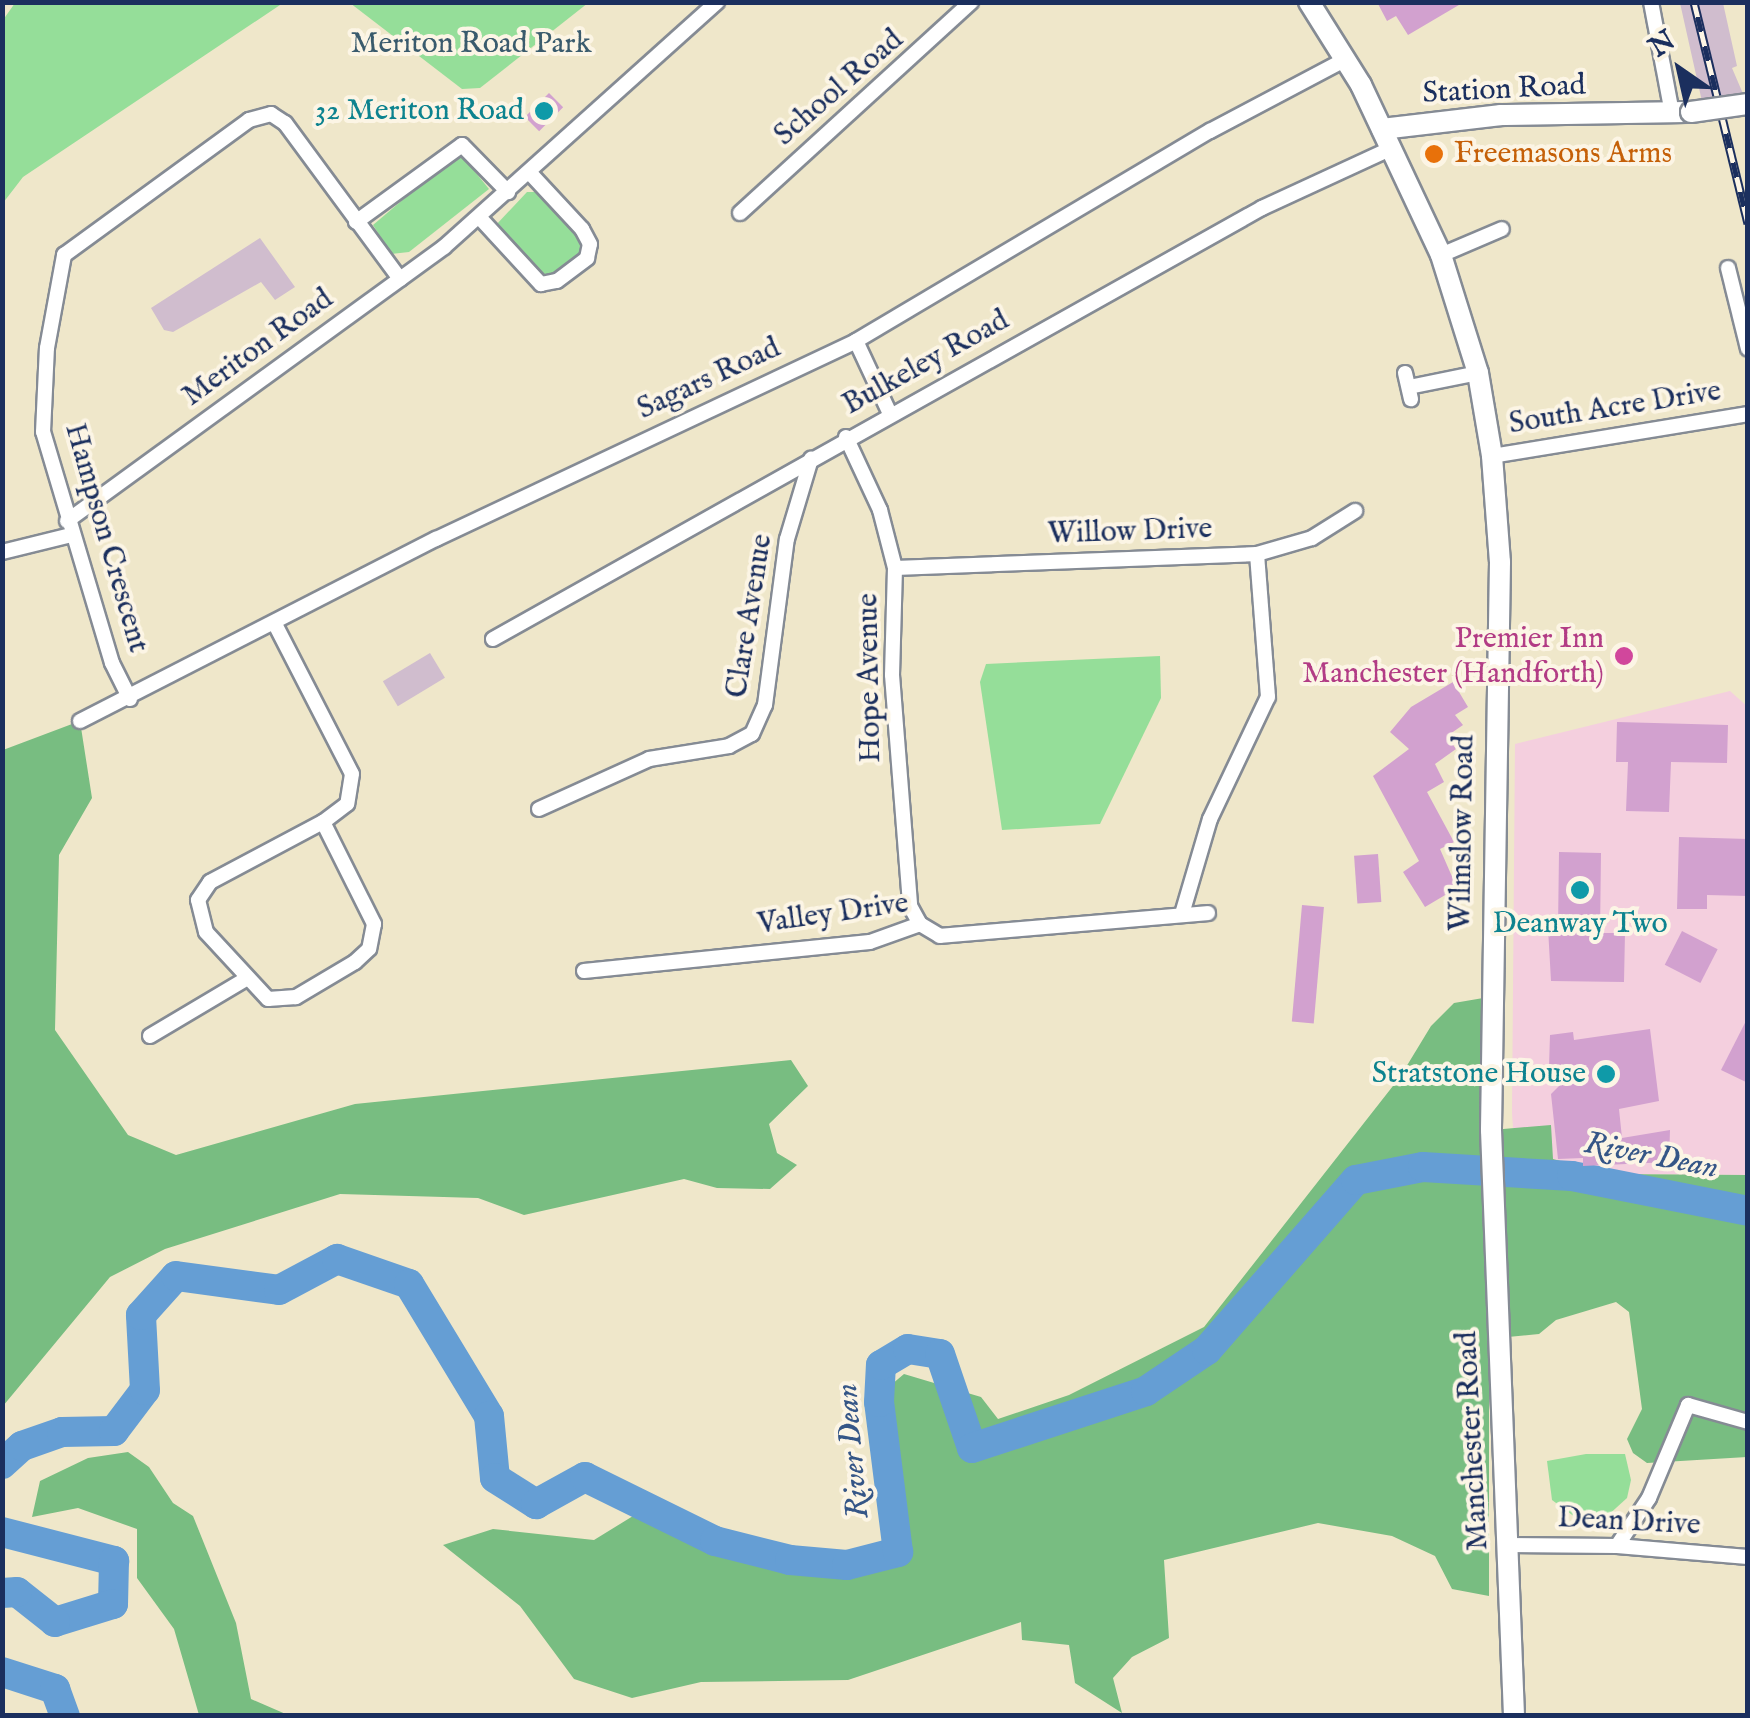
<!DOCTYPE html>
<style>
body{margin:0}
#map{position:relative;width:1750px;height:1718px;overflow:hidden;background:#efe7ca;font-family:"IM FELL English",serif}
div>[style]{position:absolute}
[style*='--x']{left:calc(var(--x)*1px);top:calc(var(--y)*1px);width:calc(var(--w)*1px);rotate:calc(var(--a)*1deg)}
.built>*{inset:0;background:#f4cfde}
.industrial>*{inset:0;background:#d0bdce;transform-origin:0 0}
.green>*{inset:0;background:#95de99}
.forest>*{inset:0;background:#78bd81}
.stream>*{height:5px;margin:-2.5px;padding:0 2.5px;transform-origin:2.5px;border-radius:2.5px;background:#659ed4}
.river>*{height:30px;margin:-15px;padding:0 15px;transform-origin:15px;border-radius:15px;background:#659ed4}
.building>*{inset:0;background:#d2a1cf;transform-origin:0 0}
.roads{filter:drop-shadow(2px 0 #858b94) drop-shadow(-2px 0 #858b94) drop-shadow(0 2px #858b94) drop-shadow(0 -2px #858b94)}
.street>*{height:14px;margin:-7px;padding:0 7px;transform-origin:7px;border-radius:7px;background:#fff}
.secondary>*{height:20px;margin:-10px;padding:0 10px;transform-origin:10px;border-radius:10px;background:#fff}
.rail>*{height:9px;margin-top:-4.5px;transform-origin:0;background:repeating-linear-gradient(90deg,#fcf5e5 0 15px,#1b2f5e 0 30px);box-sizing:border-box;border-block:2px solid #1b2f5e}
.bridges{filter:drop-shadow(2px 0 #858b94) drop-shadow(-2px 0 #858b94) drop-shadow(0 2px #858b94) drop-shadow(0 -2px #858b94)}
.secondary-bridge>*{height:20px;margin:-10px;padding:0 10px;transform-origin:10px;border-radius:10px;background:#fff}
.dots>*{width:28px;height:28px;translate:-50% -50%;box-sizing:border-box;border:5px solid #fcf5e5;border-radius:50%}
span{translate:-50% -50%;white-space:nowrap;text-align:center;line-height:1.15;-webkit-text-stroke:8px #fcf5e5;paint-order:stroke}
.park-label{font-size:30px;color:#3a5b6d}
.street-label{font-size:30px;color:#1b2f5e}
.culture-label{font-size:30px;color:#0d838f}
.right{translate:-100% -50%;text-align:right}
.food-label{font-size:30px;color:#c56008}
.left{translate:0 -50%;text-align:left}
.hotel-label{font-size:30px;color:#b23c85}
.water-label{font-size:32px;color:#355687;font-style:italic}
.frame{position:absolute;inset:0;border:5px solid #1b2f5e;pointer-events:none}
.north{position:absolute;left:1630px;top:20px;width:100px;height:100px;-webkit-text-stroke:8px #fcf5e5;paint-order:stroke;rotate:326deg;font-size:28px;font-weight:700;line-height:40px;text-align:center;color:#1b2f5e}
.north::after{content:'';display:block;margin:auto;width:35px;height:45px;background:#1b2f5e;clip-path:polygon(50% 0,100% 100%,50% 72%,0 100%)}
</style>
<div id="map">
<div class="built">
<div style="clip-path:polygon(1730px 691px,1748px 707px,1747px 1175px,1608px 1174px,1553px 1159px,1513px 1128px,1512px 1113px,1515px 744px)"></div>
</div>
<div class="industrial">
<div style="clip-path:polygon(1680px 3px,1723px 3px,1737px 66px,1732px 68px,1744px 96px,1703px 106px)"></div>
<div style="clip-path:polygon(260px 238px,295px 287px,275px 300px,261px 282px,173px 332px,164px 330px,151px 308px)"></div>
<div style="left:430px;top:653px;width:29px;height:55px;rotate:59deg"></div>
</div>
<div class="green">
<div style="clip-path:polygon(15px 3px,15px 2px,283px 3px,23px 177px,3px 203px,3px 20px)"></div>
<div style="clip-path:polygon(350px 3px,588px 3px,480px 88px,462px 89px)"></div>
<div style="clip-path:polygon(459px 152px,489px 189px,409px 252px,391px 254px,373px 225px)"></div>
<div style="clip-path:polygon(527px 192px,538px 192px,582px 241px,581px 253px,553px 276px,538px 276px,495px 226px)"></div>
<div style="clip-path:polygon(1160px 656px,1161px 698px,1100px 824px,1002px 830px,980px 682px,986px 664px)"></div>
<div style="clip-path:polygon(1586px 1454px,1625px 1454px,1631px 1480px,1627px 1498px,1605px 1518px,1583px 1523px,1552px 1500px,1547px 1461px)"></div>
</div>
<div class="forest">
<div style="clip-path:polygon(80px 721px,92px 798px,59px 855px,55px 1030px,128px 1135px,176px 1155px,355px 1104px,791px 1060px,808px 1086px,769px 1124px,777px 1153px,797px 1165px,770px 1189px,717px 1188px,684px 1179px,524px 1215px,478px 1198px,340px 1194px,165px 1249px,110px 1277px,3px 1406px,3px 750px)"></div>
<div style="clip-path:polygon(1489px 997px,1492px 1130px,1551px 1125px,1553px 1159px,1608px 1174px,1747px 1175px,1747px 1457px,1647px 1463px,1633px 1453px,1627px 1439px,1642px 1409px,1629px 1312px,1616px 1302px,1556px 1320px,1539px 1334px,1508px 1337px,1489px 1282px,1489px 1596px,1452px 1589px,1435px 1556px,1392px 1536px,1318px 1523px,1164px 1560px,1169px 1638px,1132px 1657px,1113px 1678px,1122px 1713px,1075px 1683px,1069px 1645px,1022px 1640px,1021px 1622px,848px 1680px,701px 1682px,632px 1698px,574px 1679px,520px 1606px,443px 1545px,493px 1529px,594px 1540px,633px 1516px,719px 1556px,843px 1579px,911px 1554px,879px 1395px,904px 1374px,981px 1397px,998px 1419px,1069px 1395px,1204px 1327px,1400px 1077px,1431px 1026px,1454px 1003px)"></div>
<div style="clip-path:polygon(128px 1452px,149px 1467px,173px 1503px,193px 1516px,236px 1623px,251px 1699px,288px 1715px,199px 1715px,174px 1629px,137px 1578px,137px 1529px,78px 1508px,32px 1517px,40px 1481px,88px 1458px)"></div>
</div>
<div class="stream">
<div style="--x:2;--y:828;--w:40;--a:90"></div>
</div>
<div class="river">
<div style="--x:2;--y:1464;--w:27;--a:-42"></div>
<div style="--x:22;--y:1446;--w:42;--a:-19.3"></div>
<div style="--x:62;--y:1432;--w:52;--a:-1.1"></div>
<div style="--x:114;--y:1431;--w:51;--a:-52.9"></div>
<div style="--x:145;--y:1390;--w:75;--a:-93.1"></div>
<div style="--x:141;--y:1315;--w:52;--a:-48.1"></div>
<div style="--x:176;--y:1276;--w:104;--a:7.7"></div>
<div style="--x:279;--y:1290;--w:66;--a:-28.1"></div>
<div style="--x:337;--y:1259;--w:76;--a:19.1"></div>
<div style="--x:409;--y:1284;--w:154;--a:58.8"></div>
<div style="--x:489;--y:1416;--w:62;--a:84.5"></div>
<div style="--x:495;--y:1478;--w:49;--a:32.4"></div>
<div style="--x:536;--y:1504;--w:56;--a:-28.9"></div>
<div style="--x:585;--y:1477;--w:145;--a:26.2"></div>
<div style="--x:715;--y:1541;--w:77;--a:14.2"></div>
<div style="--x:790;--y:1560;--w:57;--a:5"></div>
<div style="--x:847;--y:1565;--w:53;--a:-14.3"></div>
<div style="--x:898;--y:1552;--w:151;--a:-97.2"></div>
<div style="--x:879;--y:1402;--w:37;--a:-87"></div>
<div style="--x:881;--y:1365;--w:31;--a:-31"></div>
<div style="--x:908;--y:1349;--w:32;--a:9"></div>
<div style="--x:940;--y:1354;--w:99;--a:71.2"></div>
<div style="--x:972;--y:1448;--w:183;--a:-18.1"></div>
<div style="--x:1146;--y:1391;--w:73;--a:-33.9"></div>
<div style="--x:1207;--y:1350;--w:226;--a:-48.8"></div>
<div style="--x:1356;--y:1180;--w:68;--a:-11"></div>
<div style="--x:1423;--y:1167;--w:149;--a:3.5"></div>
<div style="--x:1572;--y:1176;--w:179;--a:11.2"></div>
<div style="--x:2;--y:1532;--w:116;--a:14.5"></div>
<div style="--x:114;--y:1561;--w:43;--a:91.3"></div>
<div style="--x:113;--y:1604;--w:61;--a:162.8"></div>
<div style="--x:55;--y:1622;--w:48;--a:-141.7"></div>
<div style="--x:17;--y:1592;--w:15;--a:176"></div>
<div style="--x:2;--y:1672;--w:56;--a:17.8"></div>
<div style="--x:55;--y:1689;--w:29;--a:70"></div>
</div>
<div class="building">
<div style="clip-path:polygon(1377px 2px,1464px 2px,1408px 35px,1396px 16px,1387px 21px)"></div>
<div style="left:549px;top:93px;width:20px;height:34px;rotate:45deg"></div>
<div style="clip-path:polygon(1453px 682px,1468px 707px,1455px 715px,1463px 725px,1447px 736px,1456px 749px,1435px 764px,1444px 782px,1427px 792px,1454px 842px,1440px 849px,1457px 888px,1425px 907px,1403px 872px,1419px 861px,1373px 776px,1409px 749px,1390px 732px,1411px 707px)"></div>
<div style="clip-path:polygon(1617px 722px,1728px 725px,1727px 763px,1671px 762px,1669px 812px,1626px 811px,1628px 762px,1616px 762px)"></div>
<div style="clip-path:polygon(1679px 837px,1748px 839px,1748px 896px,1707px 895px,1707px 909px,1677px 909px)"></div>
<div style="clip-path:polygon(1559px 852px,1601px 853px,1600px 933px,1625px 933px,1624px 982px,1551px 981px,1548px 928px,1558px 928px)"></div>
<div style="left:1378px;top:854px;width:48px;height:24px;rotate:86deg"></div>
<div style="left:1302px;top:905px;width:22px;height:117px;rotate:5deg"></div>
<div style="left:1682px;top:931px;width:40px;height:38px;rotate:27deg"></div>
<div style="clip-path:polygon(1748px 1017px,1748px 1083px,1721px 1070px)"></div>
<div style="clip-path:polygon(1650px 1029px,1659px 1101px,1619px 1109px,1622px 1138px,1670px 1130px,1669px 1162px,1583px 1166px,1583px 1158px,1558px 1159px,1551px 1094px,1564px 1081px,1549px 1067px,1550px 1035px,1573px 1032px,1574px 1040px)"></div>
</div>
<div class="roads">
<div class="street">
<div style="--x:1651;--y:2;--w:113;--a:79.3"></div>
<div style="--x:740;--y:213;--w:313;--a:-42.4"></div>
<div style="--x:480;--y:218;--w:90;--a:47.3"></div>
<div style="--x:541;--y:284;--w:16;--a:-11"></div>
<div style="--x:557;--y:281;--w:38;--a:-37"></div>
<div style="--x:587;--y:258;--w:14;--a:-78"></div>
<div style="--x:590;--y:244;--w:17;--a:-118"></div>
<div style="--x:582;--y:229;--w:78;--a:-132.9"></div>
<div style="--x:356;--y:222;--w:131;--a:-36"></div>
<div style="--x:462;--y:145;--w:66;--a:45.6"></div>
<div style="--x:1441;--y:255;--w:66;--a:-23.1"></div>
<div style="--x:1728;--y:268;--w:83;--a:76.1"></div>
<div style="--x:856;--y:341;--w:81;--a:65"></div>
<div style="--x:1405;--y:373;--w:27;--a:77"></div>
<div style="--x:1409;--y:387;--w:70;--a:-11.5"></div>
<div style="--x:846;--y:437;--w:81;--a:65"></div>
<div style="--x:880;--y:510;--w:60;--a:75.5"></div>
<div style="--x:895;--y:568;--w:107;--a:91.6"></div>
<div style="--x:892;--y:675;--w:232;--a:85.5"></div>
<div style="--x:910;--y:906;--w:21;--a:61"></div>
<div style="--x:920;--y:924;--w:23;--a:31"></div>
<div style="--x:940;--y:936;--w:269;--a:-4.9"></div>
<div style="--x:1492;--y:456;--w:259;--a:-9.3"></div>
<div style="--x:67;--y:521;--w:466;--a:-36"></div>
<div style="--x:444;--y:247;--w:367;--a:-41.9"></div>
<div style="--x:2;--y:552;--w:71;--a:-13.8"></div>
<div style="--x:895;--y:568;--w:362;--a:-2.2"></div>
<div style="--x:1257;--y:554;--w:57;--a:-16.2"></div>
<div style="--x:1312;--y:538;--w:51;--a:-32.1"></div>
<div style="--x:276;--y:626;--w:166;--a:62.8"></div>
<div style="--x:352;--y:774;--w:30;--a:99"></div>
<div style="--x:347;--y:804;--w:30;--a:143"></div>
<div style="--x:323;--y:822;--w:114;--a:63.4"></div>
<div style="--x:374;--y:924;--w:25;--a:101"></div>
<div style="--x:369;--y:949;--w:19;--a:137"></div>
<div style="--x:355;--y:962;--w:69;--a:149.3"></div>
<div style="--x:296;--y:997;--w:28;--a:176"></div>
<div style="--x:268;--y:999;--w:91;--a:-132.8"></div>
<div style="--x:206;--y:932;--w:33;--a:-104"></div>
<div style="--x:198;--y:900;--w:22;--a:-56"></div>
<div style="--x:210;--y:882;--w:128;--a:-28"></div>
<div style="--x:493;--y:639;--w:882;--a:-29.27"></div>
<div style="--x:1262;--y:208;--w:143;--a:-24.8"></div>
<div style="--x:130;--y:699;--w:40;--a:-116.6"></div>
<div style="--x:112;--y:663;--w:241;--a:-106.6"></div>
<div style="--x:43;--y:432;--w:84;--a:-87.3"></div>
<div style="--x:47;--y:348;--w:95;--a:-79.6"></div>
<div style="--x:64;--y:255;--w:229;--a:-36.1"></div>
<div style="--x:249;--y:120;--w:23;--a:-15"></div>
<div style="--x:271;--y:114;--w:17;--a:33"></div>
<div style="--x:285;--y:123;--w:194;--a:53.6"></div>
<div style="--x:80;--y:721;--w:400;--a:-27.1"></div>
<div style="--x:436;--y:539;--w:464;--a:-25.2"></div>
<div style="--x:856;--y:341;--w:412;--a:-30.7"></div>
<div style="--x:1210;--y:131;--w:154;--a:-27.9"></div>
<div style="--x:539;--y:809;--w:121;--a:-24.4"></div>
<div style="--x:649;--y:759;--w:81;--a:-9.2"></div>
<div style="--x:729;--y:746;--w:26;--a:-28"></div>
<div style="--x:752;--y:734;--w:32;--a:-66"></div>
<div style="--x:765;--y:705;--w:167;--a:-82.5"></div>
<div style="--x:787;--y:539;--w:84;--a:-73.3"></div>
<div style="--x:1182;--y:914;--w:99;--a:-73.6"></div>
<div style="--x:1210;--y:819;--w:135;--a:-64.6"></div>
<div style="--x:1268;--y:697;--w:143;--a:-94.4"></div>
<div style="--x:584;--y:971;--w:287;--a:-5.8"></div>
<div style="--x:870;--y:942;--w:53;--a:-19.8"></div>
<div style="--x:150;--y:1036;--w:112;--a:-30.7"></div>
<div style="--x:1508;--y:1545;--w:109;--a:0.5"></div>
<div style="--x:1617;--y:1546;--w:131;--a:4.8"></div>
<div style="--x:1617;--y:1546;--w:58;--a:-56.3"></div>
<div style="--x:1649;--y:1498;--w:101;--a:-67.2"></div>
<div style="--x:1688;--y:1405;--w:62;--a:15.8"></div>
</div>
<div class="secondary">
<div style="--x:1309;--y:2;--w:98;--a:57.9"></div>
<div style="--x:1361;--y:85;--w:188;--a:64.8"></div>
<div style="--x:1441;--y:255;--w:124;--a:72.6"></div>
<div style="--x:1478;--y:373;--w:84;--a:80.4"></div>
<div style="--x:1492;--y:456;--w:106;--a:85.7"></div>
<div style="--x:1500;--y:562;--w:568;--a:90.91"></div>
<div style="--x:1491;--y:1130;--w:586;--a:87.75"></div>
<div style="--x:1382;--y:129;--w:120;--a:-6.7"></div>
<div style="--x:1501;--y:115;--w:190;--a:-0.9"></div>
</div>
</div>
<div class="rail">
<div style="--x:1694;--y:2;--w:228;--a:76.3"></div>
</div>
<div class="bridges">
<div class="secondary-bridge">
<div style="--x:1691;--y:112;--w:58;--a:-8"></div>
</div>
</div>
<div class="dots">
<div style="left:544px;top:111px;background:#0f9aa8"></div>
<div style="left:1434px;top:154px;background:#e8710a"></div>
<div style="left:1624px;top:656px;background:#d1479c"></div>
<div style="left:1580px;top:890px;background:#0f9aa8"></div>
<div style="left:1606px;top:1074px;background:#0f9aa8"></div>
</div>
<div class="park-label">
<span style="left:471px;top:44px">Meriton Road Park</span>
</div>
<div class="street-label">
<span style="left:839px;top:88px;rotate:-41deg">School Road</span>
<span style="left:1504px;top:90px;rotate:-3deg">Station Road</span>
<span style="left:258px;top:348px;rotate:-36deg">Meriton Road</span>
<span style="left:926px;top:363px;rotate:-29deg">Bulkeley Road</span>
<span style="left:709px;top:379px;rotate:-25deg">Sagars Road</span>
<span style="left:1615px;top:408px;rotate:-9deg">South Acre Drive</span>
<span style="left:1130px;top:532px;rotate:-2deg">Willow Drive</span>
<span style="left:106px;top:538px;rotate:74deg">Hampson Crescent</span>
<span style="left:750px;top:616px;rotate:-81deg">Clare Avenue</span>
<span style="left:870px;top:678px;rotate:-91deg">Hope Avenue</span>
<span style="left:1463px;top:833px;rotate:-89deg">Wilmslow Road</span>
<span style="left:833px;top:914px;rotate:-8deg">Valley Drive</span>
<span style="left:1473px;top:1441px;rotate:-93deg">Manchester Road</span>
<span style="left:1629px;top:1522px;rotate:3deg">Dean Drive</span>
</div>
<div class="culture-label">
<span class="right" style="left:524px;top:111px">32 Meriton Road</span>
<span style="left:1580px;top:924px">Deanway Two</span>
<span class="right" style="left:1586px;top:1074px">Stratstone House</span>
</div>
<div class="food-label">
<span class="left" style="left:1454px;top:154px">Freemasons Arms</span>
</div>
<div class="hotel-label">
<span class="right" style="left:1604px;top:656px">Premier Inn<br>Manchester (Handforth)</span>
</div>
<div class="water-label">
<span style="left:1651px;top:1157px;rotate:11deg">River Dean</span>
<span style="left:854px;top:1451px;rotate:-95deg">River Dean</span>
</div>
<div class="frame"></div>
<div class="north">N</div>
</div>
